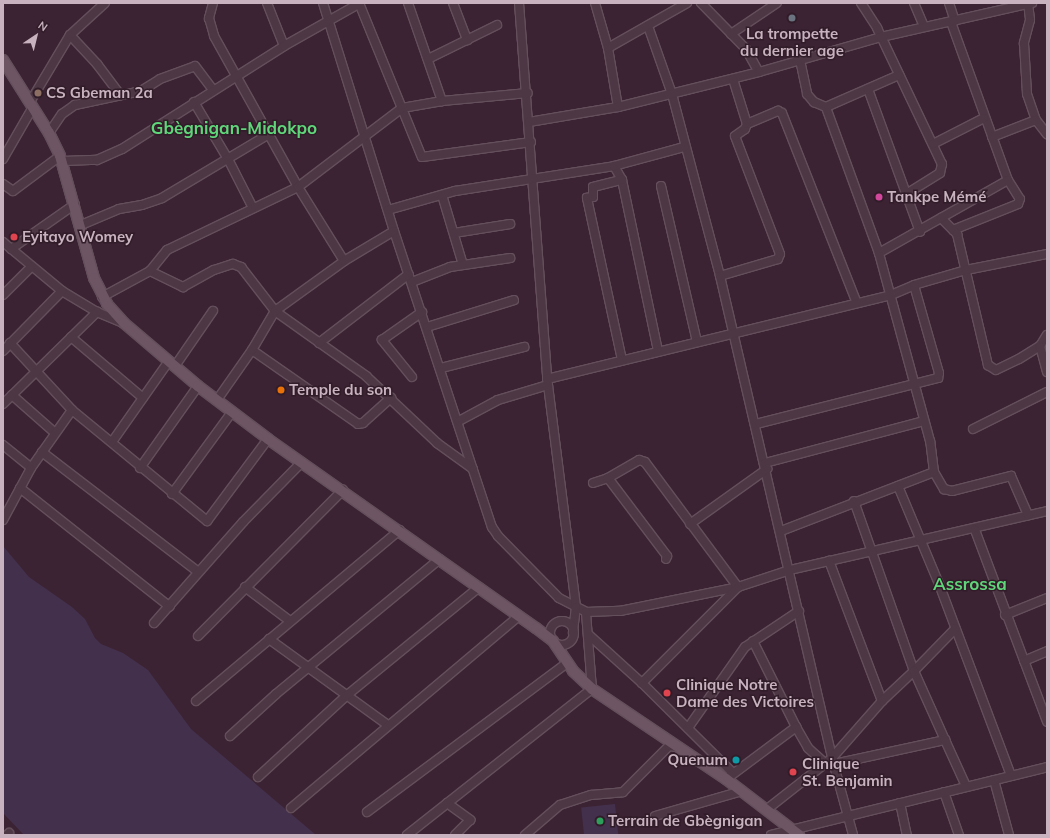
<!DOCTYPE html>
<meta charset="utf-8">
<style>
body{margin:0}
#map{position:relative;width:1050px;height:838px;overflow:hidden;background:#3c2333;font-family:Mulish,sans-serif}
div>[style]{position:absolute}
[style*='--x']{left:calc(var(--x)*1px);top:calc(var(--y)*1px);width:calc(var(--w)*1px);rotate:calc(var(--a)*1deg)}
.green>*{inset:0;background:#43304c;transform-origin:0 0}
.roads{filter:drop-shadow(1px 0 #644f5c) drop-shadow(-1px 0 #644f5c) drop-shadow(0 1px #644f5c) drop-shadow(0 -1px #644f5c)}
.minor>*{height:8px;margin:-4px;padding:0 4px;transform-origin:4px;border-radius:4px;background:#4d3744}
.minor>.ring{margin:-4px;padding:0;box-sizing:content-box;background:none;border:8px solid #4d3744;border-radius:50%}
.major>*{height:10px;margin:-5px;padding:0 5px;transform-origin:5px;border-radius:5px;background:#6d5564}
.dots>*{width:11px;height:11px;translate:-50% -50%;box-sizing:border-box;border:2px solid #311c29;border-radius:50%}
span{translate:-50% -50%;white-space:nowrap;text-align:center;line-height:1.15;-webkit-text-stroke:3px #311c29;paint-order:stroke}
.poi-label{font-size:15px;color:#c8b2bf;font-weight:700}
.left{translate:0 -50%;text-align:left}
.right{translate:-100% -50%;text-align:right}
.quarter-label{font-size:17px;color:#60d67a;font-weight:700}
.frame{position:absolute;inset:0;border:4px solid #c8b2bf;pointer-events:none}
.north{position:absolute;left:16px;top:16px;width:40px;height:40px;-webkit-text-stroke:3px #311c29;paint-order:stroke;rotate:35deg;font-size:11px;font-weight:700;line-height:16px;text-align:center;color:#c8b2bf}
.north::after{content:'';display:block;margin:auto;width:14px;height:18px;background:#c8b2bf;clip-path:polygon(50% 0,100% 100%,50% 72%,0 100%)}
</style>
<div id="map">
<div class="green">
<div style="clip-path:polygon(3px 546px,29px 577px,72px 607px,85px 619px,95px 638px,101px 644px,123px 653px,148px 670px,191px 729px,316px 835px,24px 835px,3px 813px)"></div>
<div style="left:615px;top:804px;width:31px;height:34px;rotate:84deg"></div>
</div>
<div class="roads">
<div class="minor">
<div style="--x:213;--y:3;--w:16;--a:105"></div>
<div style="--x:209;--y:18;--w:19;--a:74"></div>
<div style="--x:214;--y:36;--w:173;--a:60.9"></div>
<div style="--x:298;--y:187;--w:87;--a:58.1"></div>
<div style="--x:267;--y:3;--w:46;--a:68.4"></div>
<div style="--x:323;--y:3;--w:239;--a:72.7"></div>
<div style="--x:394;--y:231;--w:312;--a:71.7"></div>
<div style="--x:492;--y:527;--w:11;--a:56"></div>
<div style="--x:498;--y:536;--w:87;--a:45.5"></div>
<div style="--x:559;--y:598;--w:30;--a:27"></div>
<div style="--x:586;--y:612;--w:34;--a:-2"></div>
<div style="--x:620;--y:611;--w:120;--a:-11.5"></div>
<div style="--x:738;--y:587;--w:55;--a:-18.1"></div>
<div style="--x:790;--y:570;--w:264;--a:-12.9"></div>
<div style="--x:359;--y:3;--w:166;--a:67.8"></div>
<div style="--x:422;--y:157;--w:110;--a:-7.8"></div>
<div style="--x:408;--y:3;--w:104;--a:70.9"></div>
<div style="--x:453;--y:3;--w:40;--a:69"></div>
<div style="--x:519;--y:3;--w:383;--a:85.7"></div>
<div style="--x:548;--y:385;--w:224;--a:82.8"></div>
<div style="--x:576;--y:607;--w:26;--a:97"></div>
<div style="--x:595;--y:3;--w:47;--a:73.9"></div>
<div style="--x:608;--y:48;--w:60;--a:80.4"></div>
<div style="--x:701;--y:3;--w:64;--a:45.6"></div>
<div style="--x:746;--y:49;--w:26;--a:61"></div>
<div style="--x:861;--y:3;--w:30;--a:57"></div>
<div style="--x:877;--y:28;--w:151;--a:64.5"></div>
<div style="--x:942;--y:164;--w:9;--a:103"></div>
<div style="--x:940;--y:173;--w:40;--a:148"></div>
<div style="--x:914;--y:3;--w:26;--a:67"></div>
<div style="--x:949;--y:3;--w:19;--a:72"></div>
<div style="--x:1028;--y:3;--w:17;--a:83"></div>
<div style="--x:1030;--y:20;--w:24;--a:105"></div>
<div style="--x:1024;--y:43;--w:51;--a:86.6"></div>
<div style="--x:1027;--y:94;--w:28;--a:71"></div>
<div style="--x:1036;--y:120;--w:18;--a:52"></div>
<div style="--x:951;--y:22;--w:168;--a:70.2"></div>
<div style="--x:1008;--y:180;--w:22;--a:58"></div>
<div style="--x:1020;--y:199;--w:5;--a:112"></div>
<div style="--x:1018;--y:204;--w:70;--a:158.2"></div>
<div style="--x:648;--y:26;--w:72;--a:70.6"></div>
<div style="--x:672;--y:94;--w:188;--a:75.2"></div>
<div style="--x:720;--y:276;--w:495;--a:76.9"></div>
<div style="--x:832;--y:758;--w:76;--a:-48.7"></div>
<div style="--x:882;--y:701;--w:150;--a:-110.7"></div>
<div style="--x:731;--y:34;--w:55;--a:-34"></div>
<div style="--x:70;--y:35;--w:40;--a:47"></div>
<div style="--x:97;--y:64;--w:39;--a:53"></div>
<div style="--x:608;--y:48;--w:91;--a:-29.7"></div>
<div style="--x:428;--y:59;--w:77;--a:-26.2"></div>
<div style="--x:800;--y:60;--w:35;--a:78"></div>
<div style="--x:807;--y:94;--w:11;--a:49"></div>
<div style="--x:814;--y:102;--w:13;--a:23"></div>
<div style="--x:826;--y:107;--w:80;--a:-23.7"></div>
<div style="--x:868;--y:89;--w:152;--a:70"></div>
<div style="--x:30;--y:102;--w:78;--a:-59.2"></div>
<div style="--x:70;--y:35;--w:47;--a:-42.4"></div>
<div style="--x:194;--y:102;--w:66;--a:59.2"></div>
<div style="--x:228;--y:159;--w:55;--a:63"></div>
<div style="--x:529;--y:122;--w:90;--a:-9.6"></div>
<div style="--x:618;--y:107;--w:145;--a:-13.9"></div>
<div style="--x:759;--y:72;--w:127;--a:-16"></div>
<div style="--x:881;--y:37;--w:155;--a:-12.7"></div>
<div style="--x:747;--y:124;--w:34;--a:-23"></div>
<div style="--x:778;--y:111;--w:4;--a:27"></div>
<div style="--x:782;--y:113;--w:202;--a:68.5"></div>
<div style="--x:49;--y:133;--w:23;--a:-56"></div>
<div style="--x:62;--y:114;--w:16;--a:-35"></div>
<div style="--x:75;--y:105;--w:67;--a:-12"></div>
<div style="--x:141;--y:91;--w:22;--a:-32"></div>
<div style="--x:160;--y:79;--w:37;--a:-20"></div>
<div style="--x:195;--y:66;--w:30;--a:53"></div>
<div style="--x:992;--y:137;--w:47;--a:-21.1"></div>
<div style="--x:933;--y:144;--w:57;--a:-27"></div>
<div style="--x:3;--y:159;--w:60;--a:-60"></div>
<div style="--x:63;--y:161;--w:34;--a:-2"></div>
<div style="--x:97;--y:160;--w:27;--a:-24"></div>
<div style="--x:122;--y:149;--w:192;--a:-32.4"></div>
<div style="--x:284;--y:46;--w:87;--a:-29.5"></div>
<div style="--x:614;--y:166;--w:16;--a:60"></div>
<div style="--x:622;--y:180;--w:175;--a:78.1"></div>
<div style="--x:3;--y:184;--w:12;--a:35"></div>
<div style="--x:13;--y:191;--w:59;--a:-36.7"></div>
<div style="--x:661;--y:186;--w:160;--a:77"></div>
<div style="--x:442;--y:195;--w:73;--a:73.3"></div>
<div style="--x:388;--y:210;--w:70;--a:-15.8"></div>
<div style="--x:455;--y:191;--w:161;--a:-8.9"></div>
<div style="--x:614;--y:166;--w:73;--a:-15.2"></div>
<div style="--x:941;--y:218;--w:23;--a:45"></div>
<div style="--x:957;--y:234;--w:135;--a:76.7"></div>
<div style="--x:988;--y:365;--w:9;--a:32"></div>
<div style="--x:996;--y:370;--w:25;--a:-26"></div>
<div style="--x:1019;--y:359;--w:25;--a:-32"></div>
<div style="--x:1040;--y:346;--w:13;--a:-58"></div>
<div style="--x:81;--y:225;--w:41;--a:-22.8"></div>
<div style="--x:119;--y:209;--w:23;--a:-10"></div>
<div style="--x:142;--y:205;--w:21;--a:-19"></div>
<div style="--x:162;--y:198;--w:125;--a:-30.9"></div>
<div style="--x:454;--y:233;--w:57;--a:-9.1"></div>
<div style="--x:3;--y:242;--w:77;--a:39.7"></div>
<div style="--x:62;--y:291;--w:41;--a:31"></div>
<div style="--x:97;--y:312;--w:28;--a:23"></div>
<div style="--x:11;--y:249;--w:78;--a:-35.1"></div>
<div style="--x:879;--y:253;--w:148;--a:-29.5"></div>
<div style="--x:150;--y:271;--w:37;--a:26"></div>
<div style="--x:183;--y:287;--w:35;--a:-29"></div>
<div style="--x:214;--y:270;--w:20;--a:-18"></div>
<div style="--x:233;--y:264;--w:9;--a:21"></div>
<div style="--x:241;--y:267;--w:56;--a:52.3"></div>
<div style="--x:275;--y:311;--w:112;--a:35.5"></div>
<div style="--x:366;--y:376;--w:98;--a:43.3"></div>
<div style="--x:437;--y:443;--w:44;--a:35.8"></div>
<div style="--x:720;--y:276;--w:60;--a:-16.3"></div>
<div style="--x:778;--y:259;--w:5;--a:-68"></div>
<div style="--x:780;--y:254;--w:126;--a:-110.9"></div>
<div style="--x:735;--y:136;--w:12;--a:-35"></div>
<div style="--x:745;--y:129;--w:5;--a:-68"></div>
<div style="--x:747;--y:124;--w:47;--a:-107.3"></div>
<div style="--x:412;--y:282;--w:41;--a:-21.5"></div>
<div style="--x:450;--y:267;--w:61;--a:-8.5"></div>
<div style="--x:3;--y:295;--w:40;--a:-45"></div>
<div style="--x:102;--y:297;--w:55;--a:-28.4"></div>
<div style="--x:150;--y:271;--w:27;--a:-51"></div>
<div style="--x:167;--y:250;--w:145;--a:-25.7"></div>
<div style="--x:298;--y:187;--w:131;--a:-37.2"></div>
<div style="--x:402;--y:108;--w:41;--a:-9.9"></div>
<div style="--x:442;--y:101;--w:86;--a:-5.3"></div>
<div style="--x:427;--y:327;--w:91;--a:-17.2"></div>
<div style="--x:71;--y:337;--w:94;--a:40.3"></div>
<div style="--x:10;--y:343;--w:91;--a:47.2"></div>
<div style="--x:72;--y:410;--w:175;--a:39.4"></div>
<div style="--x:207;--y:521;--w:102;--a:-53.4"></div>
<div style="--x:319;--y:343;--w:113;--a:-37.5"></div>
<div style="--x:1040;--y:346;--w:27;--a:75"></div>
<div style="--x:252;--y:350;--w:129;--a:34.9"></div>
<div style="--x:358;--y:424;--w:5;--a:-11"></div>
<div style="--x:363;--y:423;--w:38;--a:-42"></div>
<div style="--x:3;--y:351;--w:84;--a:-45.5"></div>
<div style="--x:622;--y:360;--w:166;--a:-102.2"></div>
<div style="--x:587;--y:198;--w:6;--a:-9"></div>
<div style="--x:593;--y:197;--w:10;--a:-90"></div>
<div style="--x:593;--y:187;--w:30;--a:-14"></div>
<div style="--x:175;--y:366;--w:67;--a:-55.4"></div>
<div style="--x:441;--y:368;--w:86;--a:-14.2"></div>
<div style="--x:412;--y:377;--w:48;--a:-129"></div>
<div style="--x:382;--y:340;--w:49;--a:-35"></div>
<div style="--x:547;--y:379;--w:354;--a:-13.7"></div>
<div style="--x:891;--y:295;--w:25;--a:-23"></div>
<div style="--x:914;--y:285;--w:54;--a:-16.1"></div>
<div style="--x:966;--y:270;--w:83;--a:-11.2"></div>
<div style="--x:12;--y:395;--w:56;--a:41.4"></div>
<div style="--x:217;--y:400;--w:61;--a:-55"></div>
<div style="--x:252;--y:350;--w:45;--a:-59.5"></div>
<div style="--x:275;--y:311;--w:85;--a:-35.9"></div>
<div style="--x:344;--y:261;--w:58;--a:-31"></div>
<div style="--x:3;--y:404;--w:132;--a:-44.4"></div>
<div style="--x:459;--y:421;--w:44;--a:-28.3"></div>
<div style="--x:498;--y:400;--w:52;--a:-16.7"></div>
<div style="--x:756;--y:424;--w:188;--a:-14.2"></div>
<div style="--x:938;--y:378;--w:5;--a:-79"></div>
<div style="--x:939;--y:373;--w:91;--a:-105.9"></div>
<div style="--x:973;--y:429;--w:83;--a:-26.6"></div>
<div style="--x:112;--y:442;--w:99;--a:-54.9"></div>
<div style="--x:3;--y:445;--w:36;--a:39"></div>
<div style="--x:42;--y:452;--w:195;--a:37.5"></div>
<div style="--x:765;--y:463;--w:164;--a:-14.8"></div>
<div style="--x:140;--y:468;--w:100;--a:-54.7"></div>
<div style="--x:934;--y:472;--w:20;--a:60"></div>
<div style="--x:944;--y:489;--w:8;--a:14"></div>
<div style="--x:952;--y:491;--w:61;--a:-14.3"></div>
<div style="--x:1011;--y:476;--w:43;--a:66.4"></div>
<div style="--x:608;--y:478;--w:98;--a:52.9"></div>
<div style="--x:667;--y:556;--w:3;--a:108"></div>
<div style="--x:593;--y:483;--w:16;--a:-18"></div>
<div style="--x:608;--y:478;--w:36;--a:-30"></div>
<div style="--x:639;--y:460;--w:6;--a:18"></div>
<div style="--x:645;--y:462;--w:156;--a:53.4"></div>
<div style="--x:738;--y:587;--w:136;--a:135"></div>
<div style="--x:898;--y:486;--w:106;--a:67.3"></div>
<div style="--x:939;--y:584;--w:205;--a:69.4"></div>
<div style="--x:20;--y:488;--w:191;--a:38.4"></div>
<div style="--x:172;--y:494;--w:102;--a:-53.8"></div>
<div style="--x:854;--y:501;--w:180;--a:70.6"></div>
<div style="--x:914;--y:671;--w:59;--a:-45.7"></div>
<div style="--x:3;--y:520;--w:59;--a:-61.7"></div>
<div style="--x:31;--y:468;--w:71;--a:-54.7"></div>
<div style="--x:690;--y:524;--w:95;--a:-35.5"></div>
<div style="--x:975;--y:530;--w:205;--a:69.4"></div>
<div style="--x:781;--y:531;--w:164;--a:-21.1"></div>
<div style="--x:934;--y:472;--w:31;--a:-97"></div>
<div style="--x:930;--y:441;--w:195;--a:-105.2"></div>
<div style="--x:879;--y:253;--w:155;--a:-110"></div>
<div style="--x:245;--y:587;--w:56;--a:37.1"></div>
<div style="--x:1005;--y:615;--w:45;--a:-22"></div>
<div class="ring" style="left:550px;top:621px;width:16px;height:16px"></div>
<div style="--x:154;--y:623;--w:135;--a:-48.6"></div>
<div style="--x:243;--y:522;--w:84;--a:-45.5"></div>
<div style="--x:589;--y:635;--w:72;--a:42.2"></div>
<div style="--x:642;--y:683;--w:128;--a:44.7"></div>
<div style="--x:198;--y:636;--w:206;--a:-45.2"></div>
<div style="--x:269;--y:639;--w:147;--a:35.9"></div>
<div style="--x:753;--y:641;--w:96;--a:63.4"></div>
<div style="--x:1024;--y:661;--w:25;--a:-23"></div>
<div style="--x:196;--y:701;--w:266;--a:-40"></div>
<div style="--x:882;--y:701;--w:44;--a:-43.2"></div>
<div style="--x:914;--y:671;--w:76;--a:65.8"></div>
<div style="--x:688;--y:728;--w:99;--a:-54.9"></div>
<div style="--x:745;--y:647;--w:65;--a:-33.7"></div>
<div style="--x:230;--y:736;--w:62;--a:-42.4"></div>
<div style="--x:276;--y:694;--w:212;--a:-39.5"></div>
<div style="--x:834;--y:764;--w:114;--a:-12.2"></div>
<div style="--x:945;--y:740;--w:51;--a:65.5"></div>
<div style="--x:258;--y:777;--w:120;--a:-42.6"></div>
<div style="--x:346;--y:696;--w:172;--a:-39.3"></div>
<div style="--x:729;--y:777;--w:84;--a:-36.7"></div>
<div style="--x:796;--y:727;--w:24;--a:60"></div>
<div style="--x:808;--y:748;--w:24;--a:42"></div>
<div style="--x:994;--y:780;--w:57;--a:74.7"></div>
<div style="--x:944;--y:792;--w:46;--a:70.8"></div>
<div style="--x:447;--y:803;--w:29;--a:36"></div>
<div style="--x:470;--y:820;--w:21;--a:135"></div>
<div style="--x:900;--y:803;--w:33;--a:78"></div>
<div style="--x:291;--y:808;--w:298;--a:-40.1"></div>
<div style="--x:766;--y:810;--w:84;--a:-38.2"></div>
<div style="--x:832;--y:758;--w:80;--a:74.7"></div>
<div style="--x:367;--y:812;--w:249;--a:-36.7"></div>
<div style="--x:655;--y:816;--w:91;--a:-16"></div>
<div style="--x:7;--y:835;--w:3;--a:-45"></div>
<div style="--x:407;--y:835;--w:236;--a:-38.3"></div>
<div style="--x:592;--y:689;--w:77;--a:-94.5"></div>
<div style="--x:525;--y:835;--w:46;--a:-40.6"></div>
<div style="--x:560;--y:805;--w:33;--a:-18"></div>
<div style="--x:591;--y:795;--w:32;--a:-5"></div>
<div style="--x:623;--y:792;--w:65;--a:-45"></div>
<div style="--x:669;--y:746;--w:9;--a:6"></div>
<div style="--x:771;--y:835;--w:284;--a:-13.8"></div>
</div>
<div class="major">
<div style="--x:3;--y:60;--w:86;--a:57.8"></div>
<div style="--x:49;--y:133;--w:25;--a:64"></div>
<div style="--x:60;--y:156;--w:127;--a:74.4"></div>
<div style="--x:94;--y:278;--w:29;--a:63"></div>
<div style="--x:107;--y:304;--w:25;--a:48"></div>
<div style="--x:124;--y:323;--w:97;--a:40.4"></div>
<div style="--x:198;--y:386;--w:88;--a:37.1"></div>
<div style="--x:268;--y:439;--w:328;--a:35.2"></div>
<div style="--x:536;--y:628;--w:21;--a:37"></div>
<div style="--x:553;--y:641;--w:36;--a:56"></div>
<div style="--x:573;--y:671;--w:26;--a:43"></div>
<div style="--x:592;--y:689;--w:161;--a:33.9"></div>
<div style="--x:726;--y:779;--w:92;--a:37.5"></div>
</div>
</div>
<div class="dots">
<div style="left:792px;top:18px;background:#6b7280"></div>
<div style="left:38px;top:93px;background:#8d6e63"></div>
<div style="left:879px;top:197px;background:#d1479c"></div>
<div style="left:14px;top:237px;background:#e0444e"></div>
<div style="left:281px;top:390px;background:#e8710a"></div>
<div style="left:667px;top:693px;background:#e0444e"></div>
<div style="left:736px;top:760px;background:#0f9aa8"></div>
<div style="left:793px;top:772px;background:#e0444e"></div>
<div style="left:600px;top:821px;background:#2e9e5b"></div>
</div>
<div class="poi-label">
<span style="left:792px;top:42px">La trompette<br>du dernier age</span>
<span class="left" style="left:46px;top:93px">CS Gbeman 2a</span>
<span class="left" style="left:887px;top:197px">Tankpe Mémé</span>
<span class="left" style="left:22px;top:237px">Eyitayo Womey</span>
<span class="left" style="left:289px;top:390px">Temple du son</span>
<span class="left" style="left:676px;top:693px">Clinique Notre<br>Dame des Victoires</span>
<span class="right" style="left:728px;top:760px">Quenum</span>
<span class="left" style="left:802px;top:772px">Clinique<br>St. Benjamin</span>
<span class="left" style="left:608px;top:821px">Terrain de Gbègnigan</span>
</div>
<div class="quarter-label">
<span style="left:234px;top:128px">Gbègnigan-Midokpo</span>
<span style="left:970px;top:584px">Assrossa</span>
</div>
<div class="frame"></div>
<div class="north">N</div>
</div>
